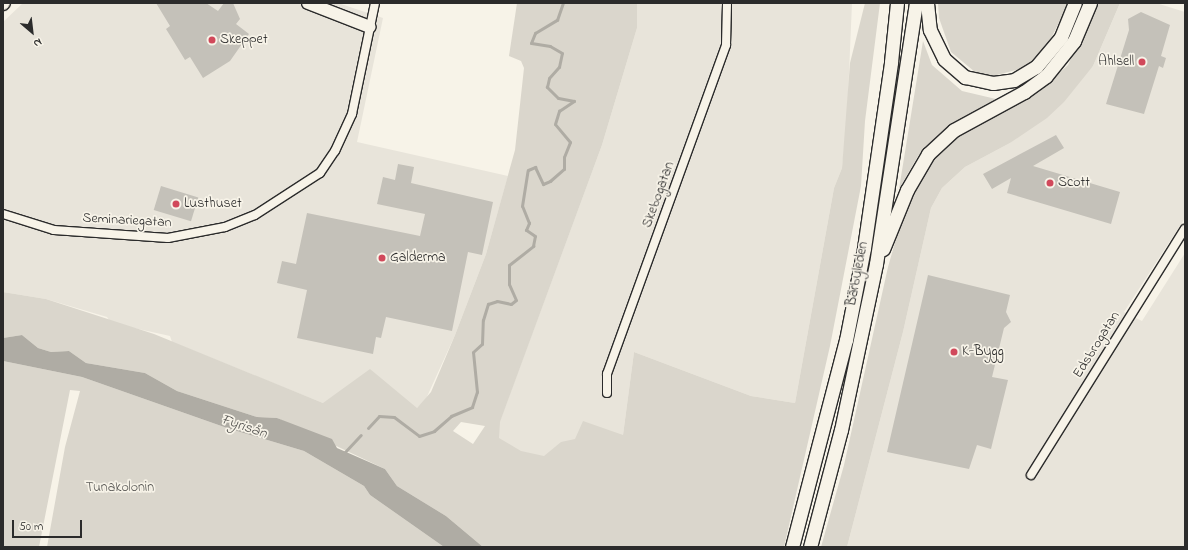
<!DOCTYPE html>
<meta charset="utf-8">
<style>
body{margin:0}
#map{position:relative;width:1188px;height:550px;overflow:hidden;background:#f7f3e8;font-family:"Indie Flower",sans-serif}
div>[style]{position:absolute}
[style*='--x']{left:calc(var(--x)*1px);top:calc(var(--y)*1px);width:calc(var(--w)*1px);rotate:calc(var(--a)*1deg)}
.built>*{inset:0;background:#e8e4da}
.green>*{inset:0;background:#dad6cc}
.water>*{inset:0;background:#afaca4}
.stream>*{height:3px;margin:-1.5px;padding:0 1.5px;transform-origin:1.5px;border-radius:1.5px;background:#afaca4}
.building>*{inset:0;background:#c4c1b9;transform-origin:0 0}
.roads{filter:drop-shadow(1px 0 #2b2b2b) drop-shadow(-1px 0 #2b2b2b) drop-shadow(0 1px #2b2b2b) drop-shadow(0 -1px #2b2b2b)}
.street>*{height:8px;margin:-4px;padding:0 4px;transform-origin:4px;border-radius:4px;background:#f7f3e8}
.secondary>*{height:12px;margin:-6px;padding:0 6px;transform-origin:6px;border-radius:6px;background:#f7f3e8}
.primary>*{height:13px;margin:-6.5px;padding:0 6.5px;transform-origin:6.5px;border-radius:6.5px;background:#f7f3e8}
.dots>*{width:11px;height:11px;translate:-50% -50%;box-sizing:border-box;border:2px solid #f7f3e8;border-radius:50%}
span{translate:-50% -50%;white-space:nowrap;text-align:center;line-height:1.15;-webkit-text-stroke:3.5px #f7f3e8;paint-order:stroke}
.poi-label{font-size:14px;color:#2b2b2b}
.left{translate:0 -50%;text-align:left}
.right{translate:-100% -50%;text-align:right}
.street-label{font-size:14px;color:#2b2b2b}
.park-label{font-size:14px;color:#575653}
.water-label{font-size:15px;color:#53524f;font-style:italic}
.frame{position:absolute;inset:0;border:4px solid #2b2b2b;pointer-events:none}
.north{position:absolute;left:12px;top:12px;width:40px;height:40px;-webkit-text-stroke:3px #f7f3e8;paint-order:stroke;rotate:152deg;font-size:11px;font-weight:700;line-height:16px;text-align:center;color:#2b2b2b}
.north::after{content:'';display:block;margin:auto;width:14px;height:18px;background:#2b2b2b;clip-path:polygon(50% 0,100% 100%,50% 72%,0 100%)}
.scale{position:absolute;left:12px;top:520px;width:70px;height:18px;box-sizing:border-box;border:2px solid #2b2b2b;border-top:0;padding-left:5px;font-size:12px;line-height:14px;white-space:nowrap;color:#2b2b2b;-webkit-text-stroke:3px #f7f3e8;paint-order:stroke}
</style>
<div id="map">
<div class="built">
<div style="clip-path:polygon(23px 3px,338px 3px,383px 18px,357px 142px,508px 176px,486px 254px,455px 335px,425px 401px,417px 408px,323px 403px,172px 342px,170px 336px,111px 323px,107px 317px,46px 299px,3px 292px,3px 22px)"></div>
<div style="clip-path:polygon(637px 3px,852px 3px,847px 120px,842px 168px,834px 188px,795px 403px,751px 396px,634px 352px,623px 435px,605px 495px,490px 448px,602px 145px,637px 28px)"></div>
<div style="clip-path:polygon(1120px 3px,1156px 3px,1185px 12px,1185px 218px,1124px 312px,1142px 321px,1185px 253px,1185px 547px,847px 547px,903px 332px,931px 208px,942px 188px,965px 167px,1010px 143px,1093px 66px)"></div>
</div>
<div class="green">
<div style="clip-path:polygon(evenodd,517px 3px,637px 3px,637px 28px,602px 145px,500px 422px,499px 438px,521px 451px,544px 456px,561px 442px,575px 439px,583px 421px,623px 435px,634px 352px,751px 396px,795px 403px,834px 188px,842px 168px,850px 63px,865px 3px,880px 3px,865px 121px,861px 186px,830px 346px,784px 547px,483px 547px,446px 516px,397px 486px,385px 469px,277px 418px,257px 417px,177px 391px,145px 373px,86px 363px,69px 351px,51px 352px,38px 348px,22px 335px,3px 338px,3px 292px,46px 299px,154px 334px,323px 403px,370px 369px,417px 408px,431px 392px,455px 335px,486px 254px,515px 150px,524px 68px,521px 61px,509px 56px,517px 3px,461px 422px,485px 426px,473px 444px,453px 431px,461px 422px)"></div>
<div style="clip-path:polygon(938px 3px,1069px 3px,1047px 46px,1024px 68px,993px 76px,975px 72px,951px 52px,939px 18px)"></div>
<div style="clip-path:polygon(1097px 3px,1120px 3px,1093px 66px,1064px 102px,1047px 118px,1010px 143px,965px 167px,942px 188px,931px 208px,903px 332px,847px 547px,821px 547px,844px 465px,888px 267px,902px 218px,923px 173px,949px 142px,1039px 92px,1068px 65px)"></div>
<div style="clip-path:polygon(923px 41px,932px 65px,962px 91px,996px 99px,932px 141px,918px 156px,899px 189px)"></div>
<div style="clip-path:polygon(3px 361px,82px 377px,227px 428px,304px 451px,364px 486px,370px 495px,444px 547px,47px 547px,65px 447px,80px 391px,70px 390px,39px 547px,3px 547px)"></div>
</div>
<div class="water">
<div style="clip-path:polygon(22px 335px,38px 348px,51px 352px,69px 351px,86px 363px,145px 373px,177px 391px,257px 417px,277px 418px,332px 439px,337px 448px,385px 469px,397px 486px,446px 516px,483px 547px,444px 547px,370px 495px,364px 486px,304px 451px,227px 428px,82px 377px,3px 361px,3px 338px)"></div>
</div>
<div class="stream">
<div style="--x:368;--y:428;--w:16;--a:-47"></div>
<div style="--x:379;--y:416;--w:15;--a:4"></div>
<div style="--x:394;--y:417;--w:31;--a:37"></div>
<div style="--x:419;--y:436;--w:16;--a:-18"></div>
<div style="--x:434;--y:431;--w:23;--a:-41"></div>
<div style="--x:451;--y:416;--w:23;--a:-23"></div>
<div style="--x:472;--y:407;--w:16;--a:-72"></div>
<div style="--x:477;--y:392;--w:40;--a:-95.7"></div>
<div style="--x:473;--y:352;--w:12;--a:-42"></div>
<div style="--x:482;--y:344;--w:24;--a:-88"></div>
<div style="--x:483;--y:320;--w:17;--a:-73"></div>
<div style="--x:488;--y:304;--w:9;--a:-18"></div>
<div style="--x:497;--y:301;--w:14;--a:12"></div>
<div style="--x:511;--y:304;--w:6;--a:-39"></div>
<div style="--x:516;--y:300;--w:17;--a:-114"></div>
<div style="--x:509;--y:284;--w:19;--a:-90"></div>
<div style="--x:509;--y:265;--w:31;--a:-38"></div>
<div style="--x:533;--y:246;--w:10;--a:-79"></div>
<div style="--x:535;--y:236;--w:11;--a:-146"></div>
<div style="--x:526;--y:230;--w:8;--a:-67"></div>
<div style="--x:529;--y:223;--w:18;--a:-112"></div>
<div style="--x:522;--y:206;--w:36;--a:-81"></div>
<div style="--x:528;--y:170;--w:8;--a:-23"></div>
<div style="--x:535;--y:167;--w:19;--a:65"></div>
<div style="--x:543;--y:184;--w:8;--a:-23"></div>
<div style="--x:550;--y:181;--w:18;--a:-41"></div>
<div style="--x:564;--y:169;--w:12;--a:-90"></div>
<div style="--x:564;--y:157;--w:16;--a:-68"></div>
<div style="--x:570;--y:142;--w:23;--a:-130"></div>
<div style="--x:555;--y:124;--w:14;--a:-73"></div>
<div style="--x:559;--y:111;--w:18;--a:-34"></div>
<div style="--x:574;--y:101;--w:16;--a:-169"></div>
<div style="--x:558;--y:98;--w:16;--a:-135"></div>
<div style="--x:547;--y:87;--w:9;--a:-77"></div>
<div style="--x:549;--y:78;--w:15;--a:-48"></div>
<div style="--x:559;--y:67;--w:14;--a:-78"></div>
<div style="--x:562;--y:53;--w:14;--a:-150"></div>
<div style="--x:550;--y:46;--w:19;--a:-171"></div>
<div style="--x:531;--y:43;--w:11;--a:-68"></div>
<div style="--x:535;--y:33;--w:26;--a:-31"></div>
<div style="--x:557;--y:20;--w:18;--a:-71"></div>
<div style="--x:343;--y:454;--w:26;--a:-47"></div>
</div>
<div class="building">
<div style="clip-path:polygon(156px 3px,206px 3px,218px 11px,224px 3px,233px 3px,240px 19px,236px 24px,249px 34px,230px 61px,203px 78px,190px 57px,185px 60px,171px 37px,166px 29px,170px 26px)"></div>
<div style="clip-path:polygon(1141px 12px,1170px 25px,1161px 56px,1166px 58px,1163px 68px,1159px 66px,1144px 114px,1106px 104px,1129px 30px,1128px 19px)"></div>
<div style="clip-path:polygon(1056px 135px,1064px 148px,1033px 166px,1120px 192px,1111px 224px,1007px 193px,1011px 178px,992px 189px,983px 174px)"></div>
<div style="clip-path:polygon(398px 164px,414px 167px,411px 183px,493px 202px,482px 255px,468px 252px,452px 331px,386px 317px,381px 338px,376px 337px,373px 354px,297px 338px,307px 290px,277px 283px,282px 261px,296px 264px,307px 213px,420px 236px,425px 214px,377px 204px,383px 177px,395px 180px)"></div>
<div style="left:161px;top:186px;width:39px;height:25px;rotate:17deg"></div>
<div style="clip-path:polygon(928px 275px,1010px 295px,1006px 312px,1011px 322px,1004px 328px,992px 377px,1008px 380px,991px 449px,977px 445px,969px 469px,887px 452px)"></div>
</div>
<div class="roads">
<div class="street">
<div style="--x:3;--y:214;--w:53;--a:17.4"></div>
<div style="--x:54;--y:230;--w:114;--a:4"></div>
<div style="--x:168;--y:238;--w:58;--a:-10.9"></div>
<div style="--x:225;--y:227;--w:32;--a:-22"></div>
<div style="--x:255;--y:215;--w:77;--a:-32.9"></div>
<div style="--x:320;--y:173;--w:27;--a:-56"></div>
<div style="--x:335;--y:151;--w:41;--a:-65.3"></div>
<div style="--x:352;--y:114;--w:113;--a:-78.3"></div>
<div style="--x:607;--y:393;--w:19;--a:-90"></div>
<div style="--x:607;--y:374;--w:350;--a:-70.1"></div>
<div style="--x:726;--y:45;--w:42;--a:-88.6"></div>
<div style="--x:1031;--y:475;--w:290;--a:-58"></div>
</div>
<div class="secondary">
<div style="--x:308;--y:3;--w:66;--a:21.2"></div>
<div style="--x:3;--y:4;--w:1;--a:-45"></div>
</div>
<div class="primary">
<div style="--x:927;--y:3;--w:27;--a:84"></div>
<div style="--x:930;--y:30;--w:32;--a:64"></div>
<div style="--x:944;--y:59;--w:28;--a:41"></div>
<div style="--x:965;--y:77;--w:29;--a:12"></div>
<div style="--x:993;--y:83;--w:21;--a:-8"></div>
<div style="--x:1014;--y:80;--w:26;--a:-31"></div>
<div style="--x:1036;--y:67;--w:39;--a:-50"></div>
<div style="--x:1061;--y:37;--w:37;--a:-68"></div>
<div style="--x:883;--y:249;--w:64;--a:-67.9"></div>
<div style="--x:907;--y:190;--w:42;--a:-59.7"></div>
<div style="--x:928;--y:154;--w:35;--a:-43"></div>
<div style="--x:954;--y:130;--w:80;--a:-28.5"></div>
<div style="--x:1024;--y:92;--w:27;--a:-36"></div>
<div style="--x:1046;--y:76;--w:45;--a:-51.3"></div>
<div style="--x:1074;--y:41;--w:41;--a:-67.2"></div>
<div style="--x:792;--y:547;--w:214;--a:-75.4"></div>
<div style="--x:846;--y:340;--w:94;--a:-78.9"></div>
<div style="--x:864;--y:248;--w:188;--a:-81.7"></div>
<div style="--x:891;--y:62;--w:59;--a:-84.2"></div>
<div style="--x:810;--y:547;--w:121;--a:-75.2"></div>
<div style="--x:841;--y:430;--w:170;--a:-78.1"></div>
<div style="--x:876;--y:264;--w:264;--a:-81.3"></div>
</div>
</div>
<div class="dots">
<div style="left:212px;top:40px;background:#d1495b"></div>
<div style="left:1142px;top:62px;background:#d1495b"></div>
<div style="left:1050px;top:183px;background:#d1495b"></div>
<div style="left:176px;top:204px;background:#d1495b"></div>
<div style="left:382px;top:258px;background:#d1495b"></div>
<div style="left:954px;top:352px;background:#d1495b"></div>
</div>
<div class="poi-label">
<span class="left" style="left:220px;top:40px">Skeppet</span>
<span class="right" style="left:1134px;top:62px">Ahlsell</span>
<span class="left" style="left:1058px;top:183px">Scott</span>
<span class="left" style="left:184px;top:204px">Lusthuset</span>
<span class="left" style="left:390px;top:258px">Galderma</span>
<span class="left" style="left:962px;top:352px">K-Bygg</span>
</div>
<div class="street-label">
<span style="left:659px;top:195px;rotate:-70deg">Skebogatan</span>
<span style="left:127px;top:221px;rotate:3deg">Seminariegatan</span>
<span style="left:858px;top:274px;rotate:-79deg">Bärbyleden</span>
<span style="left:1097px;top:345px;rotate:-58deg">Edsbrogatan</span>
</div>
<div class="park-label">
<span style="left:120px;top:488px">Tunakolonin</span>
</div>
<div class="water-label">
<span style="left:244px;top:427px;rotate:19deg">Fyrisån</span>
</div>
<div class="frame"></div>
<div class="north">N</div>
<div class="scale">50 m</div>
</div>
